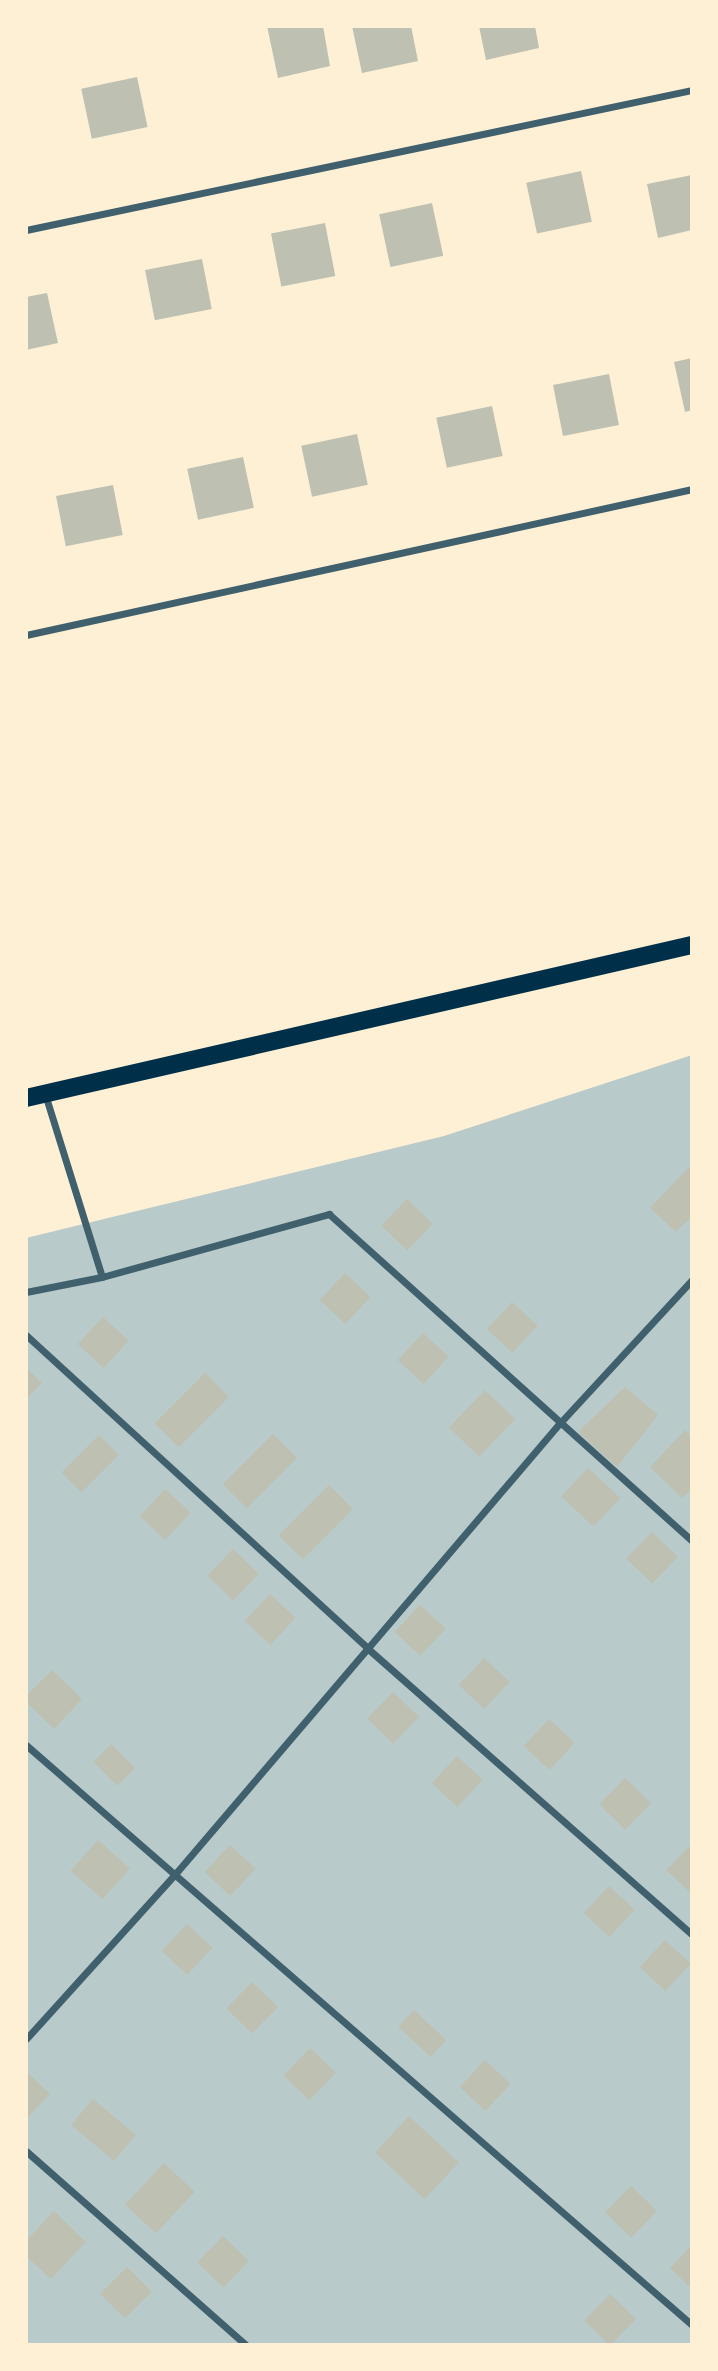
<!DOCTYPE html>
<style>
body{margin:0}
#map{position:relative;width:718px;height:2371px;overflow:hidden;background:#fdf0d5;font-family:"Noto Sans",sans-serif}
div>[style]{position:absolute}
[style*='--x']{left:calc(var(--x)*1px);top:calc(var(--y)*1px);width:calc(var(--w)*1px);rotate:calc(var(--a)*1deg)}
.green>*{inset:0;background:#b9caca}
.building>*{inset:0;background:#bec0b2;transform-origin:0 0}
.minor>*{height:7px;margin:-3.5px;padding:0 3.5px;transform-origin:3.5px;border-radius:3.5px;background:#3f606c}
.primary>*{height:18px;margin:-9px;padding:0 9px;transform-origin:9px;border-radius:9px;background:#003049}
span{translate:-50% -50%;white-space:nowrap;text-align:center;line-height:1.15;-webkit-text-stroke:5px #fdf0d5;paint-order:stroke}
.frame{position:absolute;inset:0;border:28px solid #fdf0d5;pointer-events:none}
</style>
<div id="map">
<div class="green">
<div style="clip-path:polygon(692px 1055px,692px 2345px,26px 2345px,26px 1238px,444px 1136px)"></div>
</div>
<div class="building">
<div style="clip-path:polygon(267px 26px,323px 26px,330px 66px,278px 78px)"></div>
<div style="clip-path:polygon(352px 26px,411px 26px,418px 61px,362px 73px)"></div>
<div style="clip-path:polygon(479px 26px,535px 26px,539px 48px,486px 60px)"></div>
<div style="left:137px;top:77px;width:51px;height:57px;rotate:78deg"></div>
<div style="left:581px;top:171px;width:52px;height:56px;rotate:78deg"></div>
<div style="clip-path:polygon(692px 175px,692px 230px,658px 238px,647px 184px)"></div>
<div style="left:432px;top:203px;width:54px;height:54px;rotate:78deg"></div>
<div style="left:325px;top:223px;width:54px;height:55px;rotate:79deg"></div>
<div style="left:202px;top:259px;width:51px;height:58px;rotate:79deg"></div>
<div style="clip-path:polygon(47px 293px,58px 343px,26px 350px,26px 297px)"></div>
<div style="clip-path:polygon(692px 358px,692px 410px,685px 412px,674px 362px)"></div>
<div style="left:609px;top:374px;width:52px;height:57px;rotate:79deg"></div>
<div style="left:492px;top:406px;width:51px;height:57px;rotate:78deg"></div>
<div style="left:357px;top:434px;width:52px;height:57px;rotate:78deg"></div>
<div style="left:243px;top:457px;width:52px;height:57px;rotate:78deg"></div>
<div style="left:113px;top:485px;width:51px;height:58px;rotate:79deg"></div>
<div style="clip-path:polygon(689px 1167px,692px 1170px,692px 1216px,676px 1232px,650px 1208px)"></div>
<div style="left:407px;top:1199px;width:36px;height:37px;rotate:44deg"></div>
<div style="left:345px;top:1273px;width:35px;height:37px;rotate:43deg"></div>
<div style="left:512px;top:1302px;width:35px;height:37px;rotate:43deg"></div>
<div style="left:103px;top:1317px;width:35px;height:37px;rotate:43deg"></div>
<div style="left:423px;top:1333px;width:35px;height:37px;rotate:43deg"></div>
<div style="clip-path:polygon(26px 1368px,42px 1383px,26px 1399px)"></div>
<div style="left:205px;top:1373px;width:34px;height:71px;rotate:45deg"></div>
<div style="clip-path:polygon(625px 1387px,658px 1415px,617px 1467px,578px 1432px)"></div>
<div style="left:485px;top:1390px;width:42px;height:52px;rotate:44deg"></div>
<div style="clip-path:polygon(685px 1430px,692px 1436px,692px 1488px,682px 1498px,650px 1467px)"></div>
<div style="left:273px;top:1434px;width:34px;height:71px;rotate:45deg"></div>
<div style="left:99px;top:1435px;width:28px;height:53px;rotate:45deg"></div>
<div style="left:588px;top:1468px;width:44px;height:39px;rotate:43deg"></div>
<div style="left:329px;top:1485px;width:34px;height:71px;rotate:45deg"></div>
<div style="left:165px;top:1489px;width:35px;height:37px;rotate:43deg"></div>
<div style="left:652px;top:1532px;width:36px;height:37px;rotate:44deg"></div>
<div style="left:233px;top:1549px;width:36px;height:37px;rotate:44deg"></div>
<div style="left:270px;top:1594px;width:35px;height:37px;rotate:43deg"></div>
<div style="left:420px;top:1605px;width:35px;height:37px;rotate:43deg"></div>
<div style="left:484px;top:1658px;width:35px;height:37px;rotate:43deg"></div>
<div style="clip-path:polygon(52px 1670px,82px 1699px,54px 1729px,26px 1702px,26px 1696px)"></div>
<div style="left:393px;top:1692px;width:36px;height:37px;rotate:44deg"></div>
<div style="left:549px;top:1719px;width:35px;height:37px;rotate:43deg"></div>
<div style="left:111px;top:1744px;width:34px;height:25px;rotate:45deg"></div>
<div style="left:457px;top:1756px;width:35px;height:37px;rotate:43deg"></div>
<div style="left:625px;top:1778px;width:36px;height:37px;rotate:44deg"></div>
<div style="left:98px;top:1840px;width:43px;height:41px;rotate:42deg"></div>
<div style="clip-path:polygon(692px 1844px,692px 1894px,666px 1870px)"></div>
<div style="left:230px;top:1845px;width:35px;height:37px;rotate:43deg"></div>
<div style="left:609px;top:1886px;width:35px;height:37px;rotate:43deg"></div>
<div style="left:187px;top:1924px;width:35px;height:37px;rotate:43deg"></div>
<div style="left:665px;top:1940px;width:35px;height:37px;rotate:43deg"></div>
<div style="left:252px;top:1982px;width:36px;height:37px;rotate:44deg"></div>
<div style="left:414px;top:2010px;width:44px;height:23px;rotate:43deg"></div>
<div style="left:310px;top:2048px;width:36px;height:38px;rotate:44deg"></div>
<div style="left:485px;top:2060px;width:35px;height:37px;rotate:43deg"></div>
<div style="clip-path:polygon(26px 2071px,50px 2094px,26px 2119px)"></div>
<div style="left:93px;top:2099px;width:56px;height:34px;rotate:40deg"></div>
<div style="left:409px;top:2116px;width:68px;height:50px;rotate:43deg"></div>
<div style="left:164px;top:2163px;width:42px;height:57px;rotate:43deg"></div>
<div style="left:631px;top:2186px;width:36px;height:37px;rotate:44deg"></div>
<div style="clip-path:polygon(54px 2211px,86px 2242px,51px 2279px,26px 2256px,26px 2241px)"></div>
<div style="left:223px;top:2236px;width:36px;height:37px;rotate:44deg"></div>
<div style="clip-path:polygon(692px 2245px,692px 2289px,670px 2268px)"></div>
<div style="left:127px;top:2267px;width:35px;height:38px;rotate:45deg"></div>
<div style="left:610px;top:2294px;width:36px;height:37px;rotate:44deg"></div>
</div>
<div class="minor">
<div style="--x:26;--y:230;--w:681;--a:-11.87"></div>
<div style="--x:26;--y:635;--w:682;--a:-12.36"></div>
<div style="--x:102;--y:1277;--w:236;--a:-15.5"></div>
<div style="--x:329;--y:1214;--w:489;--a:42"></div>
<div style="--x:26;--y:1292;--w:77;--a:-11.2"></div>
<div style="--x:102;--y:1277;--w:192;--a:-107.3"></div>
<div style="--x:26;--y:1335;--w:461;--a:42.5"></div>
<div style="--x:366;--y:1647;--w:434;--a:41.4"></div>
<div style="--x:26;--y:1745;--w:883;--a:41.05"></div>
<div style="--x:26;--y:2039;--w:224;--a:-47.9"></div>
<div style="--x:176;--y:1873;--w:590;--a:-49.54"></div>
<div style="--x:559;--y:1424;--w:196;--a:-47.3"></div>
<div style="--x:26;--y:2151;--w:293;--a:41.4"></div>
</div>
<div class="primary">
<div style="--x:26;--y:1098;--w:683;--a:-12.94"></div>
</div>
<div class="frame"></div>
</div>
